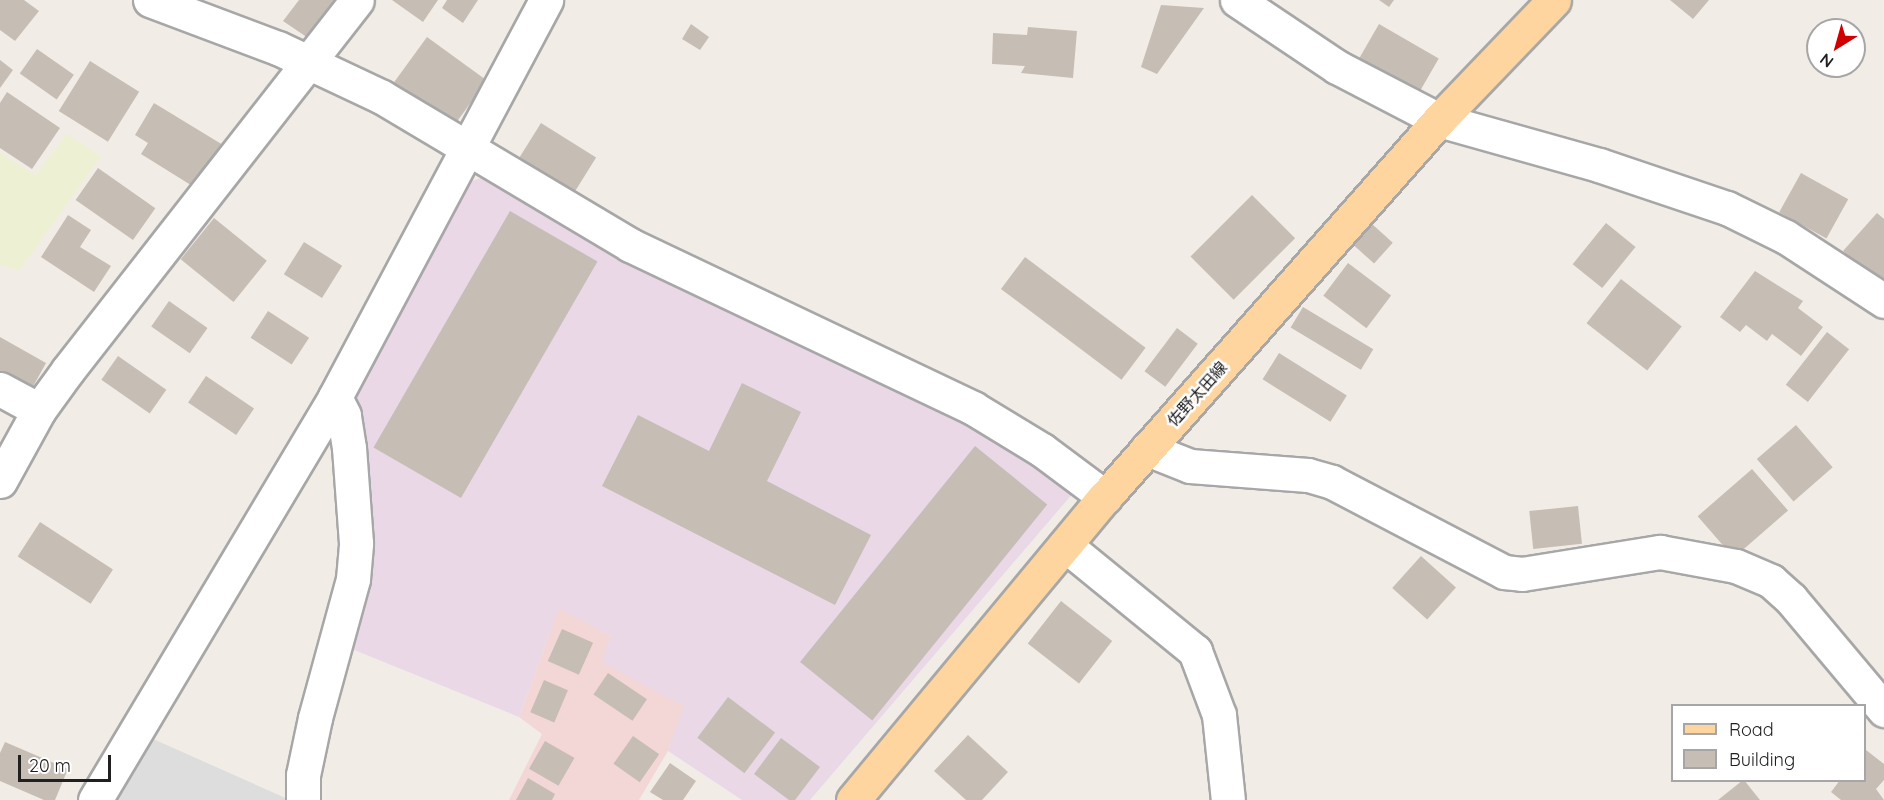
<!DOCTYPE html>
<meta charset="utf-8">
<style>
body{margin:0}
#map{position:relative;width:1884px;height:800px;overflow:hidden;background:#f1ede6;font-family:Quicksand,"Noto Sans JP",sans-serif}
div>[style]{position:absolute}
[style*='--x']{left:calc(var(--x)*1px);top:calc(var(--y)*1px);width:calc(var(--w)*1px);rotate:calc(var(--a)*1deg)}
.residential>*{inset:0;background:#dedddd}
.commercial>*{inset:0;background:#f2d7d6}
.industrial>*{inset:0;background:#ead8e7}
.farmland>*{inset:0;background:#edf0d2}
.building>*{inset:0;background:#c6bdb5;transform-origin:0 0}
.roads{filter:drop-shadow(2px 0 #a7a7a7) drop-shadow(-2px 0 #a7a7a7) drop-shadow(0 2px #a7a7a7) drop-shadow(0 -2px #a7a7a7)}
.minor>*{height:33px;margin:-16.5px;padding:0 16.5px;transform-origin:16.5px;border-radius:16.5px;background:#fff}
.major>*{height:33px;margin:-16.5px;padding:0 16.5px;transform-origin:16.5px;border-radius:16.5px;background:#fed49f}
span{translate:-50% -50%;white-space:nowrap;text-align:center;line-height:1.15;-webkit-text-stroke:5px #fff;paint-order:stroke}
.street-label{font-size:16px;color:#202020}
.legend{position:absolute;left:1671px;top:704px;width:195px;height:78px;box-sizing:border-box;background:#fff;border:2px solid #a6a6a6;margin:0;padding:8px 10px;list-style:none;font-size:18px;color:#202020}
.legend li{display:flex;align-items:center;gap:12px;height:30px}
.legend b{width:30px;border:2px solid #a6a6a6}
.north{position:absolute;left:1806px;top:18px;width:60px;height:60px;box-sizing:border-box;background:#fff;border:2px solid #a6a6a6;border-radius:50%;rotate:217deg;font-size:16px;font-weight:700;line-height:24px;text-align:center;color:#202020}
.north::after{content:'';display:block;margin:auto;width:21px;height:27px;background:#d00000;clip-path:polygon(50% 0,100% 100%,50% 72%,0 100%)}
.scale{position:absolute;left:18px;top:755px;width:93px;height:27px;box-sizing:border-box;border:3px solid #202020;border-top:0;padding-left:8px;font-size:18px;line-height:21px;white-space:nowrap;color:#202020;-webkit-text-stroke:4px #fff;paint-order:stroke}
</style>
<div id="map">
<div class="residential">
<div style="clip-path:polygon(151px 738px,290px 800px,116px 800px)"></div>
</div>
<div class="commercial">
<div style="clip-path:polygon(559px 607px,611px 636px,603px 662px,685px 706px,668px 751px,639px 800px,509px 800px,542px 734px,519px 717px)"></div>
</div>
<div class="industrial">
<div style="clip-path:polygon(489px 176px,905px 389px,982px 432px,1074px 492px,810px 800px,742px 800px,668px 751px,684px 706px,602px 662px,611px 636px,559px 608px,519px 717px,347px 647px,353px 400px,471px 181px)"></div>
</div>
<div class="farmland">
<div style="clip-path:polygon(67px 134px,101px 156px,20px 270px,0 265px,0 153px,35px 175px)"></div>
</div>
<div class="building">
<div style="clip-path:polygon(0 0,24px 0,39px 11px,15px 41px,0 30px)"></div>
<div style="clip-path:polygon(299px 0,339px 0,311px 40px,283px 21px)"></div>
<div style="clip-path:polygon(392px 0,438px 0,423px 22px)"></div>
<div style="clip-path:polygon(447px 0,478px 0,463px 23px,442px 8px)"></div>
<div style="clip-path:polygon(1379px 0,1394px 0,1389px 7px)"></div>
<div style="clip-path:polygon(1670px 0,1709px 0,1693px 19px)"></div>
<div style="clip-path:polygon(1161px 5px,1204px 8px,1157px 74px,1141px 67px)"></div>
<div style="clip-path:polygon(691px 24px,709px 37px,700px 50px,682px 39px)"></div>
<div style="left:1379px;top:24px;width:69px;height:45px;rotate:30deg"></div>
<div style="clip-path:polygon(1028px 27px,1077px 31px,1073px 78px,1021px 73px,1025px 66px,992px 64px,993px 33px,1027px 35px)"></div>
<div style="left:427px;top:37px;width:74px;height:61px;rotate:36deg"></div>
<div style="left:37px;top:49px;width:45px;height:30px;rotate:35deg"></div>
<div style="clip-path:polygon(0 60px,13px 70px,0 88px)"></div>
<div style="left:90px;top:61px;width:58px;height:59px;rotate:32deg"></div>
<div style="clip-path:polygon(7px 92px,60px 128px,32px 169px,0 148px,0 103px)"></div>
<div style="clip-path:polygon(154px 103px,228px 148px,202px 192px,141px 154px,148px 143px,135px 135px)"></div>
<div style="left:541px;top:123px;width:65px;height:54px;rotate:32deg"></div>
<div style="left:98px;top:168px;width:70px;height:39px;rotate:35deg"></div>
<div style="left:1801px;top:173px;width:54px;height:45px;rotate:29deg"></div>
<div style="left:1252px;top:195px;width:61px;height:87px;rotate:45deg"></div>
<div style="left:510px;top:211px;width:101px;height:273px;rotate:30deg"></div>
<div style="clip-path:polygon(1877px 213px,1884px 219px,1884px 287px,1843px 251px)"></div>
<div style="clip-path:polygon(68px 215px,91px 230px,80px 247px,111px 266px,94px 292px,41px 257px)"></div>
<div style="left:214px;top:218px;width:68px;height:53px;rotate:39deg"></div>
<div style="left:1606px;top:223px;width:38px;height:53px;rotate:39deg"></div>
<div style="left:1372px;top:224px;width:28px;height:28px;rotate:42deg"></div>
<div style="left:304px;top:242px;width:45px;height:38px;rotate:32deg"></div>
<div style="left:1025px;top:257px;width:151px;height:40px;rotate:37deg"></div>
<div style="left:1348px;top:263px;width:54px;height:41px;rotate:37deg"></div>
<div style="clip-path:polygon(1755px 271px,1803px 301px,1798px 308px,1823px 327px,1801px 356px,1772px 334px,1767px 341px,1746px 325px,1740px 332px,1720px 317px)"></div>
<div style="left:1621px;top:279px;width:77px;height:56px;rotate:38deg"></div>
<div style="left:169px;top:301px;width:47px;height:31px;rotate:35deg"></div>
<div style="left:1303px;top:307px;width:82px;height:24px;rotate:31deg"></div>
<div style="left:268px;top:311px;width:49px;height:32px;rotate:33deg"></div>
<div style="left:1177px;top:328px;width:26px;height:54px;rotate:37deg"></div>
<div style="left:1827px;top:332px;width:28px;height:67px;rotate:38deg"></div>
<div style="clip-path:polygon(0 337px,46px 363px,30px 392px,0 375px)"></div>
<div style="left:1279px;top:353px;width:80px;height:31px;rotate:32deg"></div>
<div style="left:118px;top:356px;width:59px;height:29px;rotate:35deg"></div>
<div style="left:206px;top:376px;width:58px;height:32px;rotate:34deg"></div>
<div style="clip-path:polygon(742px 383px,801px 412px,767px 481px,871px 535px,835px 605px,602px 486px,638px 415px,709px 451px)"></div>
<div style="left:1796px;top:425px;width:56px;height:52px;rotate:49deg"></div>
<div style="left:975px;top:446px;width:93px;height:278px;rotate:39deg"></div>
<div style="left:1752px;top:469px;width:55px;height:72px;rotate:49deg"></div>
<div style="left:1578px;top:506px;width:38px;height:49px;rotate:84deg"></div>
<div style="left:40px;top:522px;width:87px;height:41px;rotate:33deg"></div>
<div style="left:1421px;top:556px;width:47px;height:43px;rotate:42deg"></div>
<div style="left:1061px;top:601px;width:65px;height:54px;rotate:38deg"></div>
<div style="left:562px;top:629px;width:34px;height:35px;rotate:24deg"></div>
<div style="left:608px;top:673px;width:47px;height:26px;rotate:34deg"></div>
<div style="left:544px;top:680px;width:26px;height:35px;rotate:23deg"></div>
<div style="left:728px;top:697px;width:59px;height:51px;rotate:37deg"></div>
<div style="clip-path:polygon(968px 735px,1008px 772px,982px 800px,966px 800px,934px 771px)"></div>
<div style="left:633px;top:736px;width:32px;height:34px;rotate:35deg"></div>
<div style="clip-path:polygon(781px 738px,820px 767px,795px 800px,789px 800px,754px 774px)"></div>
<div style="left:545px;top:741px;width:34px;height:32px;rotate:30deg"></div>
<div style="clip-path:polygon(5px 742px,68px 769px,55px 800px,44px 800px,0 781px,0 753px)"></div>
<div style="clip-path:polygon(1866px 750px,1884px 764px,1884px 780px,1876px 789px,1884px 800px,1841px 800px,1831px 792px,1840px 780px,1864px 780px)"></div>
<div style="clip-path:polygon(670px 763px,696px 781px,683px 800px,663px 800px,650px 792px)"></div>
<div style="clip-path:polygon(528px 778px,555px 794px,552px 800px,516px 800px)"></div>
<div style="clip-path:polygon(1744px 780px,1760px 800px,1718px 800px,1743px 780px)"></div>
</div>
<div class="roads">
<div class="minor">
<div style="--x:150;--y:0;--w:137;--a:20.6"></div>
<div style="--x:278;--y:48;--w:115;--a:25.2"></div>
<div style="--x:382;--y:97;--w:289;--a:30.8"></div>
<div style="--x:630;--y:245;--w:380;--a:25.4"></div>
<div style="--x:973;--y:408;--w:81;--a:31.3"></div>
<div style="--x:1042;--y:450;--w:79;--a:36.7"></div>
<div style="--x:1237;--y:0;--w:120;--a:33.8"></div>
<div style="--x:1337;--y:67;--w:115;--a:27.5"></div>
<div style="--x:1439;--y:120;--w:166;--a:15.7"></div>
<div style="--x:1599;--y:165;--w:135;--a:18.6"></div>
<div style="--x:1727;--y:208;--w:66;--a:26.2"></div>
<div style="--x:1786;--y:237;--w:117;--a:33.1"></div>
<div style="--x:0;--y:389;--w:44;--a:28.3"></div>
<div style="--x:1147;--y:449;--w:46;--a:21.6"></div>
<div style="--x:1190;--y:466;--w:118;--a:4.4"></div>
<div style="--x:1308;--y:475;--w:25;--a:16"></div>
<div style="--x:1332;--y:482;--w:194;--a:27.6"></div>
<div style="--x:1504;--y:572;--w:18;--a:6"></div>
<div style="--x:1522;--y:574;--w:140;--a:-9.1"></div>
<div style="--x:1660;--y:552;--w:77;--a:10.4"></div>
<div style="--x:1736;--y:566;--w:38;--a:23"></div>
<div style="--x:1771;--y:581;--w:27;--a:42"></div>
<div style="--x:1791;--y:599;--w:145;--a:50"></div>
<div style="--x:0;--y:481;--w:81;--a:-61.2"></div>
<div style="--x:39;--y:410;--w:49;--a:-54.1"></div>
<div style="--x:68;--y:370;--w:469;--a:-52"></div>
<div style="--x:1065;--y:545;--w:168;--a:39.2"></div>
<div style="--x:1195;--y:651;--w:68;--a:69.4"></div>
<div style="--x:1219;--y:715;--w:85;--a:84"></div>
<div style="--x:95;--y:800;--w:469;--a:-59.2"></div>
<div style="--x:335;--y:397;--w:450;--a:-62"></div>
<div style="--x:303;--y:800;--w:25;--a:-90"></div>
<div style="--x:303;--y:775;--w:58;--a:-78.1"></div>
<div style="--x:315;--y:718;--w:144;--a:-74.7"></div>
<div style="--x:353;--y:579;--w:36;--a:-85"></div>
<div style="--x:356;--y:543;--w:95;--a:-94.2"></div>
<div style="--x:349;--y:448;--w:33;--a:-99"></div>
<div style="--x:344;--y:415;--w:20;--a:-117"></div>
</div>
<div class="major">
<div style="--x:853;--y:800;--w:394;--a:-50.3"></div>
<div style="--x:1105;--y:497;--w:504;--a:-48.46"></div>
<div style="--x:1439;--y:120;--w:166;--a:-46.2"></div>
</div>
</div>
<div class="street-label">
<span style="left:1197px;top:394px;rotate:-48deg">佐野太田線</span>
</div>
<ul class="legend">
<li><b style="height:8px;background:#fed49f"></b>Road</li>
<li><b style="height:16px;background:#c6bdb5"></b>Building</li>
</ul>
<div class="north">N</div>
<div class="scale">20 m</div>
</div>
